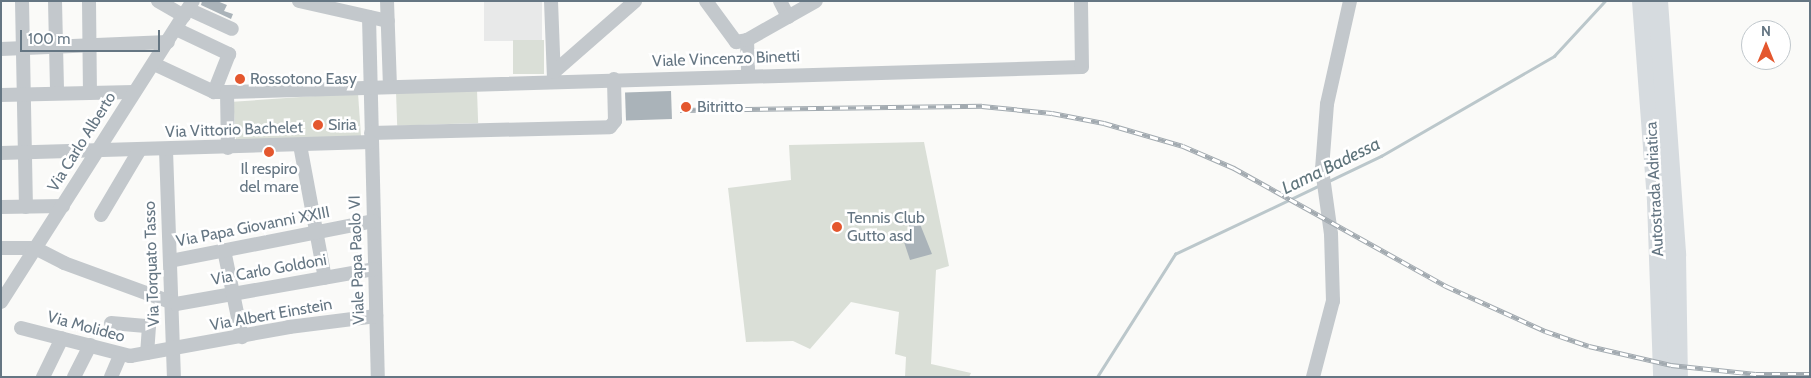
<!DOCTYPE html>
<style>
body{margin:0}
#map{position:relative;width:1811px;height:378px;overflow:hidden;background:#fafaf8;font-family:Cabin,sans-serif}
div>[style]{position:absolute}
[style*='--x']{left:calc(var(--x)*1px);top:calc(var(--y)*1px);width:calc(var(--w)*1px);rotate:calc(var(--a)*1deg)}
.built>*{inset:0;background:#e8e9e9;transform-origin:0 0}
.green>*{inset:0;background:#dadfd7;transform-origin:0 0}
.stream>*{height:2.5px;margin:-1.25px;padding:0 1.25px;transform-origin:1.25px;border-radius:1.25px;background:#bbc7cb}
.building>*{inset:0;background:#aab3b9;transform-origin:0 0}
.minor>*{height:14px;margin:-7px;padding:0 7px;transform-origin:7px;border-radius:7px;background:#c3c8cc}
.highway>*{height:20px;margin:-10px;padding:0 10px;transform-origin:10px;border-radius:10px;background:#d6dbdf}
.rail>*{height:4.5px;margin-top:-2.25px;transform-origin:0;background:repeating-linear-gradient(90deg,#fff 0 8px,#a2aab0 0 16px);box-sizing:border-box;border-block:1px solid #a2aab0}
.dots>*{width:14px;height:14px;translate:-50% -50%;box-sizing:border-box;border:2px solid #fff;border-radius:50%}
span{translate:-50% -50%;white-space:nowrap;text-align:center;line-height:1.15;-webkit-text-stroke:5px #fff;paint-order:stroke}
.street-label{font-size:16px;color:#657683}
.poi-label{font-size:16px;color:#657683}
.left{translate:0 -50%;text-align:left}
.water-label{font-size:18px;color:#60757c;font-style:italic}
.frame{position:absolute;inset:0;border:2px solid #657683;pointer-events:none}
.north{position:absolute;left:1741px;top:20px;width:50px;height:50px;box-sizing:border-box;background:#fff;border:1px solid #c1c8cd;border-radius:50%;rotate:0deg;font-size:14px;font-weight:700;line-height:20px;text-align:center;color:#657683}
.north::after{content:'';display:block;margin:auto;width:18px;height:22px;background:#e4572e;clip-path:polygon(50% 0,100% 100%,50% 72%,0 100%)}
.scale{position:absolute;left:20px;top:30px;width:140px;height:22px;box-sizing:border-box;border:2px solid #657683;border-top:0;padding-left:6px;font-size:15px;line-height:18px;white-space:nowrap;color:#657683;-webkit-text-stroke:4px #fff;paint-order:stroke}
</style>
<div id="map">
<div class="built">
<div style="left:484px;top:1px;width:58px;height:40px"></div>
</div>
<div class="green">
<div style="left:513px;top:40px;width:31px;height:34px"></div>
<div style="left:477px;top:90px;width:33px;height:81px;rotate:88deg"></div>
<div style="left:358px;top:93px;width:43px;height:125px;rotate:86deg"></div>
<div style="clip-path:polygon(924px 142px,949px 266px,936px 270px,931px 364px,971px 373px,969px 377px,905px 377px,906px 357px,895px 354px,899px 312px,851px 302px,810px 349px,793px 341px,746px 342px,728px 188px,791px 180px,789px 145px)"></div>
</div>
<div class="stream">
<div style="--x:1329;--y:181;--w:58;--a:-25.7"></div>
<div style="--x:1381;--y:156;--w:200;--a:-30"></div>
<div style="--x:1554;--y:56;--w:75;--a:-47.2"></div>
<div style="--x:1097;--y:377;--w:146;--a:-57.6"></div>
<div style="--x:1175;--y:254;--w:161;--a:-25.4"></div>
</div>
<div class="building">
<div style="clip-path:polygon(217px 1px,227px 5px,224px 11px,233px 14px,231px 19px,201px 5px,202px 1px)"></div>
<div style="left:671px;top:91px;width:28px;height:46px;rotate:88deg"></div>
<div style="clip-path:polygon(918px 219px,932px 254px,910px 260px,903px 239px,911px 237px,908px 221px)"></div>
</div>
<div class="minor">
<div style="--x:22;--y:1;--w:206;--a:88.9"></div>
<div style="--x:55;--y:1;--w:91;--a:88.7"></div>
<div style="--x:89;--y:1;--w:91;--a:89.4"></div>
<div style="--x:158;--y:1;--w:30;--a:30"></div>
<div style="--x:299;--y:1;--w:91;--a:12.7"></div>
<div style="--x:387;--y:1;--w:84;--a:88"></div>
<div style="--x:551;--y:1;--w:77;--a:87.8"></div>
<div style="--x:706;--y:1;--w:51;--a:53.8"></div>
<div style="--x:736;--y:42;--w:11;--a:-10"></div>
<div style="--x:747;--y:40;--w:36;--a:88"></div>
<div style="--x:780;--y:1;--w:18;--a:63"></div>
<div style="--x:188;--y:9;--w:48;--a:24.4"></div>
<div style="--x:369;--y:17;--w:360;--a:88.6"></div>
<div style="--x:176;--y:29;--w:59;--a:25.3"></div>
<div style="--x:229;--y:54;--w:41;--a:111.5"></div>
<div style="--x:747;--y:40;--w:79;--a:-29.5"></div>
<div style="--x:1;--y:49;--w:167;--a:-2.4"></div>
<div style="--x:154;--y:64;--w:66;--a:25"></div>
<div style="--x:214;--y:92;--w:13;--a:0"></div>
<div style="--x:227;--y:92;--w:855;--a:-1.67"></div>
<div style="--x:1082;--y:67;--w:66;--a:-90.9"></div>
<div style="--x:554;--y:72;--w:108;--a:-41.2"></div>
<div style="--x:227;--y:92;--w:56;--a:89"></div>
<div style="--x:1;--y:95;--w:133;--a:-1.3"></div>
<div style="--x:371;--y:133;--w:239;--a:-1.4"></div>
<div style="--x:610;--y:127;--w:8;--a:-50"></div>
<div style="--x:615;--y:121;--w:42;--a:-91.4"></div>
<div style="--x:300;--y:145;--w:135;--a:79.4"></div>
<div style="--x:166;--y:150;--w:227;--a:88"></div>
<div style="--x:1;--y:153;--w:370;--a:-1.7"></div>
<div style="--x:1;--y:207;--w:62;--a:-0.9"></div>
<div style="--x:101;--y:215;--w:74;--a:-59.3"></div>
<div style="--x:1;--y:248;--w:34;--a:0"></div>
<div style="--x:35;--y:248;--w:33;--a:27"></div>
<div style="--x:64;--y:263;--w:119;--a:20.1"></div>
<div style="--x:176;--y:304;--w:201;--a:-10"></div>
<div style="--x:224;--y:250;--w:89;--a:78.3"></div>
<div style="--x:170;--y:261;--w:207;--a:-11.1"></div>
<div style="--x:1;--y:302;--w:357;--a:-57.5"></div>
<div style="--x:111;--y:323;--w:38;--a:5"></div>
<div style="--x:149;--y:326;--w:27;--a:94"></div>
<div style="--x:21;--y:328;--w:113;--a:14.4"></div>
<div style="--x:130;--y:356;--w:162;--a:-10.3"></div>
<div style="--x:289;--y:327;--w:88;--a:-7.2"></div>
<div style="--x:43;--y:377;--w:43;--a:-64"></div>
<div style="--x:74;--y:377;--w:36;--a:-63"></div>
<div style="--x:111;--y:377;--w:25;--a:-67"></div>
<div style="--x:1313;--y:377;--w:79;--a:-75.3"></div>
<div style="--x:1333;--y:301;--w:67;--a:-91.7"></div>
<div style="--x:1331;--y:234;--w:66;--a:-97.9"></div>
<div style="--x:1322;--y:169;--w:65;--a:-85.6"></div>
<div style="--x:1327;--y:104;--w:106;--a:-77.4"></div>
</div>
<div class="highway">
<div style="--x:1642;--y:1;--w:201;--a:85.7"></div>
<div style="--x:1657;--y:201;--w:176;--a:88"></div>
<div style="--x:1658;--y:1;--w:255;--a:85.9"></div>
<div style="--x:1676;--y:255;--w:122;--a:89.1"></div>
</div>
<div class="rail">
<div style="--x:680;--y:110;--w:302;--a:-0.8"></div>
<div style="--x:982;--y:106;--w:70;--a:5.7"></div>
<div style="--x:1052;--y:113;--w:53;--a:10.9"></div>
<div style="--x:1104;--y:123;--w:82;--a:16.2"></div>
<div style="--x:1183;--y:146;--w:56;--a:23.3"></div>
<div style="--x:1234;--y:168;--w:243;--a:29.1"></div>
<div style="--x:1446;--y:286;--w:109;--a:24.4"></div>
<div style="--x:1545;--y:331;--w:46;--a:18.8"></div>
<div style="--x:1589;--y:346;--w:84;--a:13"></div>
<div style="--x:1671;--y:365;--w:85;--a:6"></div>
<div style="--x:1756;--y:374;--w:54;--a:0"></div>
</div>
<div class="dots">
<div style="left:240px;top:79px;background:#e4572e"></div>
<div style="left:686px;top:107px;background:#e4572e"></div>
<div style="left:318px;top:125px;background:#e4572e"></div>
<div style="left:269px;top:152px;background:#e4572e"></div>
<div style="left:837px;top:227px;background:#e4572e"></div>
</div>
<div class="street-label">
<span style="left:726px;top:59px;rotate:-2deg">Viale Vincenzo Binetti</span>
<span style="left:234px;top:130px;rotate:-2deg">Via Vittorio Bachelet</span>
<span style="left:82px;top:142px;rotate:-58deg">Via Carlo Alberto</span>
<span style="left:1655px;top:189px;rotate:-93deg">Autostrada Adriatica</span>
<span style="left:253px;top:227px;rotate:-11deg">Via Papa Giovanni XXIII</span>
<span style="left:357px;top:260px;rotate:-92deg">Viale Papa Paolo VI</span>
<span style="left:152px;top:264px;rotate:-92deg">Via Torquato Tasso</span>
<span style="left:269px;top:270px;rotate:-10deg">Via Carlo Goldoni</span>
<span style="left:271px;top:315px;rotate:-10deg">Via Albert Einstein</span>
<span style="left:86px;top:327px;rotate:15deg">Via Molideo</span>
</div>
<div class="poi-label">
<span class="left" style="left:250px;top:79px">Rossotono Easy</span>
<span class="left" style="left:697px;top:107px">Bitritto</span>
<span class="left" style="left:328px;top:125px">Siria</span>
<span style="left:269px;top:178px">Il respiro<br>del mare</span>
<span class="left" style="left:847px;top:227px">Tennis Club<br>Gutto asd</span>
</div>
<div class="water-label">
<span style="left:1331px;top:166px;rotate:-26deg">Lama Badessa</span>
</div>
<div class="frame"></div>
<div class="north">N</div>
<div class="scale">100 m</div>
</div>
